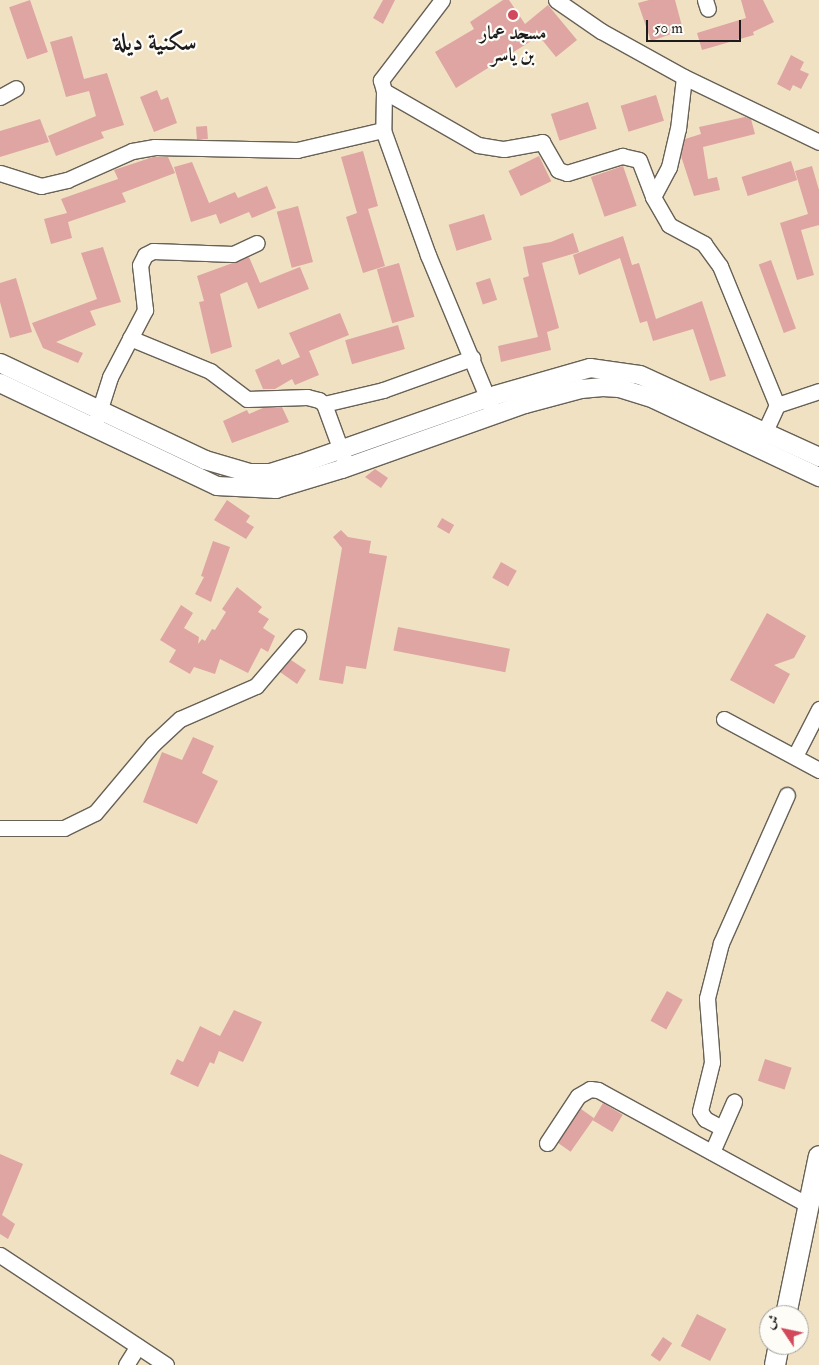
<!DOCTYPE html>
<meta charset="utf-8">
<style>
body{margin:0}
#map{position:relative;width:819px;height:1365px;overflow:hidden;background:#f1e1c3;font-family:"IM FELL Double Pica",Amiri,serif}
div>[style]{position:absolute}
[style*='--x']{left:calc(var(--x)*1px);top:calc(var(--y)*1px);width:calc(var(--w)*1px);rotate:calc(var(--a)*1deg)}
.building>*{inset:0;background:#dea5a2;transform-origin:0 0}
.roads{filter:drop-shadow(1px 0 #676156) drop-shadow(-1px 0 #676156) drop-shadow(0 1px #676156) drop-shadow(0 -1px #676156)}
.minor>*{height:15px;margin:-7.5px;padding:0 7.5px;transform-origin:7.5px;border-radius:7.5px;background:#fff}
.tertiary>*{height:18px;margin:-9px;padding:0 9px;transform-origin:9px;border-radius:9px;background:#fff}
.secondary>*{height:20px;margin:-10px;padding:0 10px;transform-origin:10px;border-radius:10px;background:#fff}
.dots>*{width:14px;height:14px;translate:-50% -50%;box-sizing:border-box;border:2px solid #fdfcf7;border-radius:50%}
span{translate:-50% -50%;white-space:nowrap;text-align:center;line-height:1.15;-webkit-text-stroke:4.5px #fdfcf7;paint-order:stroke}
.poi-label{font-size:19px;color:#1c1c1c;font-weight:700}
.district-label{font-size:24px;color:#1c1c1c;font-weight:700}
.north{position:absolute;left:759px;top:1305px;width:50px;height:50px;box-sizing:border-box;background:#fdfcf7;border:1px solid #a3a29f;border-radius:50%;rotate:304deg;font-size:14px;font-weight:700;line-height:20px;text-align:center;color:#1c1c1c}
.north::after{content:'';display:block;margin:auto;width:18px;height:22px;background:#d1495b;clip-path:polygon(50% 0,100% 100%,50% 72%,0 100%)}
.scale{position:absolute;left:646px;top:20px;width:95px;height:22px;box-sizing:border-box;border:2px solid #1c1c1c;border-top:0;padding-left:6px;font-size:15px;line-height:18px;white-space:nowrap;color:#1c1c1c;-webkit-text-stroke:4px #fdfcf7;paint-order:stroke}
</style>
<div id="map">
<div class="building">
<div style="left:30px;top:0;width:55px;height:22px;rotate:71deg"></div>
<div style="clip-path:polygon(383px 0,395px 0,383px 24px,373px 18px)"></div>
<div style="clip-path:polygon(503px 0,509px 0,525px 24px,548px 5px,577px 40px,556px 57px,539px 36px,456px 88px,435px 52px,474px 29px,470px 22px)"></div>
<div style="clip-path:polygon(649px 0,675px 0,683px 30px,651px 41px,638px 3px)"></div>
<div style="clip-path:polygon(741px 0,763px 0,774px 22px,753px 32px,754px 35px,702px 50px,697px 33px,746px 18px)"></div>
<div style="clip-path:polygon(72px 36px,84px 79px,107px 73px,124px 125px,101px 132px,104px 138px,56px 156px,48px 136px,96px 116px,89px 91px,66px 97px,50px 42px)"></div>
<div style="clip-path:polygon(791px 55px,804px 62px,800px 70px,809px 74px,801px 89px,793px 85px,790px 91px,777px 84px)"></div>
<div style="clip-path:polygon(157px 90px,161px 100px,168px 97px,177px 123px,154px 132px,140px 97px)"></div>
<div style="left:656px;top:95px;width:27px;height:37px;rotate:73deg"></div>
<div style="left:588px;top:102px;width:28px;height:39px;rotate:72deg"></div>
<div style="clip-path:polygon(745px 117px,751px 119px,755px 134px,703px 147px,708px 179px,717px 177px,720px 190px,694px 196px,681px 156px,685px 139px,701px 134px,699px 127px)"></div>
<div style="clip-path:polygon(40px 119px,49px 142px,0 157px,0 131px)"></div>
<div style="left:207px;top:126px;width:13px;height:11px;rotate:86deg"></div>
<div style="clip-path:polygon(363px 151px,378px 206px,368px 209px,385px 266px,363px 273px,346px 217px,357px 213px,341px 157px)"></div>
<div style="left:539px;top:156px;width:28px;height:34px;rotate:64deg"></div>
<div style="clip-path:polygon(153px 157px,168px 157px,175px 173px,122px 193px,126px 202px,68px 222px,72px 238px,51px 244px,44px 219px,67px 213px,61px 199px,118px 179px,114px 170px)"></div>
<div style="left:791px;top:161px;width:20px;height:52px;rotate:72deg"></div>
<div style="clip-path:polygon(192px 162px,209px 203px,235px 192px,238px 198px,267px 186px,276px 208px,252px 218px,249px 212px,220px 224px,216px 214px,191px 222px,174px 167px)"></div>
<div style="left:623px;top:166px;width:42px;height:34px;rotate:71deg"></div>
<div style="clip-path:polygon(812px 166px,819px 190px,819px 225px,801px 230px,814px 275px,797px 280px,780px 223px,808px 214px,795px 171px)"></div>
<div style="left:298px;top:206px;width:58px;height:22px;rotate:75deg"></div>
<div style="left:484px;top:214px;width:27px;height:37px;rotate:73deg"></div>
<div style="clip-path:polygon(573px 233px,579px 252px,542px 263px,559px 328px,547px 332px,551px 350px,501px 362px,498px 346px,538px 337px,523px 278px,529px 276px,523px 247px,551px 242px)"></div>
<div style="clip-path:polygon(623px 236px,632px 265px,639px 263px,656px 319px,702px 301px,726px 376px,710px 381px,693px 329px,653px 341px,647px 321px,640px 323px,620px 258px,579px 275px,573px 255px)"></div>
<div style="clip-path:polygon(103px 247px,121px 302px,90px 311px,96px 325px,56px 342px,83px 353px,78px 363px,43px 348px,32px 323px,97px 299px,81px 253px)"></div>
<div style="clip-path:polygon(249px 257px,260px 283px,300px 267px,309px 289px,258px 309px,247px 282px,220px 294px,232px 347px,211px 354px,199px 302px,204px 301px,197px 276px)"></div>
<div style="left:771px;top:260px;width:73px;height:13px;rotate:70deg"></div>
<div style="left:399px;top:263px;width:56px;height:23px;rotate:74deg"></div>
<div style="clip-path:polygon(16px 278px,32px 332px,10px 338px,0 302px,0 283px)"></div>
<div style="left:490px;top:278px;width:23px;height:15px;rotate:72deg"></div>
<div style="clip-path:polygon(340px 313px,349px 335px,309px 351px,319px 375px,295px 385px,292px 379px,275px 389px,263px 389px,255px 370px,279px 359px,282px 365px,300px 357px,289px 333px)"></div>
<div style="left:398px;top:325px;width:25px;height:55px;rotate:74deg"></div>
<div style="clip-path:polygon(282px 407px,289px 422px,232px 443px,223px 421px,247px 410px,249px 414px,263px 408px)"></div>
<div style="clip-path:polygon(375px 469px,388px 478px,381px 488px,365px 477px)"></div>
<div style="clip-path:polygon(227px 500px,250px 516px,246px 522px,254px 527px,246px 539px,214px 520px)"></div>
<div style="left:442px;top:518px;width:14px;height:10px;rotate:30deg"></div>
<div style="clip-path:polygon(341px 530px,348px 537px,371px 541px,369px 553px,387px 556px,366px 669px,346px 666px,343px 684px,319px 680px,342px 548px,333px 537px)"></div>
<div style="clip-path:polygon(213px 541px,230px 547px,211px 602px,195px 594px,204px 577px,201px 576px)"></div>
<div style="left:501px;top:562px;width:18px;height:18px;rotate:29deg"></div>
<div style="clip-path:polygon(237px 587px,262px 607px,258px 612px,269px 619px,263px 628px,275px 636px,268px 652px,261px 648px,248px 673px,220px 659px,215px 674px,194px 667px,190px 674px,169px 662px,176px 650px,160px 640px,181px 605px,193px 613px,184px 628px,199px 637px,198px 644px,202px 639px,205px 641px,212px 629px,215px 630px,226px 612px,222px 609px)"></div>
<div style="clip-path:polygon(767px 613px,806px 636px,794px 658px,774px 665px,790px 674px,774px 704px,730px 680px)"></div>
<div style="left:398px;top:627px;width:114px;height:24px;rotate:11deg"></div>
<div style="clip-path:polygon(291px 660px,306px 670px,297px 684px,280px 672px)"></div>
<div style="clip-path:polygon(193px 737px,214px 746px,202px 773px,218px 781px,197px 824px,143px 802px,162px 752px,182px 760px)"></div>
<div style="left:667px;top:991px;width:18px;height:34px;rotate:29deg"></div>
<div style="clip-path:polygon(234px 1010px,262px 1022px,243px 1062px,219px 1051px,214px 1064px,210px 1062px,198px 1087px,170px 1074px,177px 1059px,183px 1062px,200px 1026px,220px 1036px)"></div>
<div style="left:765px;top:1059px;width:28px;height:23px;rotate:18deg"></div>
<div style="left:603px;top:1103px;width:23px;height:20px;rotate:31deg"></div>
<div style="left:581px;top:1109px;width:16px;height:41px;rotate:35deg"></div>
<div style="clip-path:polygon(0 1154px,23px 1164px,2px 1215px,15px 1224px,8px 1239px,0 1234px)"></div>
<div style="left:697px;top:1314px;width:33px;height:36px;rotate:27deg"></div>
<div style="left:663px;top:1337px;width:11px;height:22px;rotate:34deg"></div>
</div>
<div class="roads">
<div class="minor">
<div style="--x:442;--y:0;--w:101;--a:127.3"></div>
<div style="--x:381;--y:80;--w:11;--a:75"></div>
<div style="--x:384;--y:91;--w:108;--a:29.9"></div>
<div style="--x:478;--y:145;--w:26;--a:9"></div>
<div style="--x:504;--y:149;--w:39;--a:-10"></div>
<div style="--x:542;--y:142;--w:32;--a:60"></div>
<div style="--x:558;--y:170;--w:9;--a:18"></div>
<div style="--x:567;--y:173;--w:58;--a:-17.2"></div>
<div style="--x:622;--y:156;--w:17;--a:13"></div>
<div style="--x:639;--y:160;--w:40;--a:69"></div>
<div style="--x:653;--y:197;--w:32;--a:60"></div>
<div style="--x:669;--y:225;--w:40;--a:28"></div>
<div style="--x:704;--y:244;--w:27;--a:54"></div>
<div style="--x:720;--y:266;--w:150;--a:67.7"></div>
<div style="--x:556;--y:0;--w:55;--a:34.6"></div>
<div style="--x:601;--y:31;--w:95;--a:29"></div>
<div style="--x:684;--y:77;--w:150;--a:25.7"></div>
<div style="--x:705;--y:0;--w:9;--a:72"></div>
<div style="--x:384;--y:91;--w:39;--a:91"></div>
<div style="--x:383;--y:130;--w:133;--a:70.2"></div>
<div style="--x:428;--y:255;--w:167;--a:67.4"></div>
<div style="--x:0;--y:97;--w:18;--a:-29"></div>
<div style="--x:0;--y:173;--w:43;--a:17.6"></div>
<div style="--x:41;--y:186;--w:27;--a:-13"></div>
<div style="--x:67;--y:180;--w:71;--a:-24"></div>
<div style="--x:132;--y:151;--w:23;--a:-10"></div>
<div style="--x:155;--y:147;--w:142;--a:1.2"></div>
<div style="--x:297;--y:150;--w:88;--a:-13.1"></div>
<div style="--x:653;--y:197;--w:34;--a:-62"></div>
<div style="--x:669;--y:167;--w:39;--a:-77"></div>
<div style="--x:678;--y:129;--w:52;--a:-83.4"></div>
<div style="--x:130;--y:338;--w:87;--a:22.4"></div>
<div style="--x:210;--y:371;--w:46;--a:37.1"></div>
<div style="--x:247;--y:399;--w:60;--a:-1.9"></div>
<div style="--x:307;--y:397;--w:12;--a:14"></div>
<div style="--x:319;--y:400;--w:6;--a:39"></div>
<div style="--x:324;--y:404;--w:67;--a:69.9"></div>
<div style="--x:324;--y:404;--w:61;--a:-13.3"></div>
<div style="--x:383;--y:390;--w:95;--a:-19.8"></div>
<div style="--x:96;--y:421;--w:46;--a:-72.3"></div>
<div style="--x:110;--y:377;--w:76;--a:-62.4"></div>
<div style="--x:145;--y:310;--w:45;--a:-96.3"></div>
<div style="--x:140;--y:265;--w:11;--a:-63"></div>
<div style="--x:145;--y:255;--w:9;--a:-27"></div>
<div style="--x:153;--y:251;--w:80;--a:2.1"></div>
<div style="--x:233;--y:254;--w:26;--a:-25"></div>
<div style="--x:760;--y:442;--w:41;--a:-65.3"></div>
<div style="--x:777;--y:405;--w:44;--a:-18.4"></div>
<div style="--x:724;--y:719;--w:108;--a:28.2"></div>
<div style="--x:795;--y:756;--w:53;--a:-62.9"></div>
<div style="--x:0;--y:828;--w:64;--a:0"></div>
<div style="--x:64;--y:828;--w:34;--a:-26"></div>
<div style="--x:95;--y:813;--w:90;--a:-50"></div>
<div style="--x:153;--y:744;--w:37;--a:-43"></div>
<div style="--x:180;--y:719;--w:83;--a:-23.5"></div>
<div style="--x:256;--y:686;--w:65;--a:-49.4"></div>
<div style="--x:722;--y:1128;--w:19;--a:-152"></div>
<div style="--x:705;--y:1119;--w:9;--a:-122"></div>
<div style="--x:700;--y:1111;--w:50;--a:-76.2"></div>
<div style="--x:712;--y:1062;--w:64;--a:-94.5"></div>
<div style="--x:707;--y:998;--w:57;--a:-75.7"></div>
<div style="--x:721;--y:943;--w:162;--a:-66"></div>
<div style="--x:547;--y:1143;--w:56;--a:-56.6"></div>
<div style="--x:578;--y:1096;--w:14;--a:-30"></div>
<div style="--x:590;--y:1089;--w:8;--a:7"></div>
<div style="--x:598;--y:1090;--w:239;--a:28.7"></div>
<div style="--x:712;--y:1152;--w:55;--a:-66.3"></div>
<div style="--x:0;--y:1255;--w:199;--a:33.5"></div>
<div style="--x:126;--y:1365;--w:22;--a:-58"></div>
</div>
<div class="tertiary">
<div style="--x:0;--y:363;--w:227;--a:25.3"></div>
<div style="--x:205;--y:460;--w:47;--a:16.1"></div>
<div style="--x:250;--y:473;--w:20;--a:0"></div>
<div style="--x:270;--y:473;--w:31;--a:-17"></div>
<div style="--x:300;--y:464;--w:208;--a:-19.4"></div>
<div style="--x:496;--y:395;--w:98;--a:-16"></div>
<div style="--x:590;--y:368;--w:50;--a:8"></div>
<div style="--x:640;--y:375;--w:197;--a:24.6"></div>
<div style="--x:0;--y:383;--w:240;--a:25.4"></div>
<div style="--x:217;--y:486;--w:59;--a:2.9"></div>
<div style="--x:276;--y:489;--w:69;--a:-16.9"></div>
<div style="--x:342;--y:469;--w:194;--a:-19.6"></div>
<div style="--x:525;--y:404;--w:58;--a:-15"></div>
<div style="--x:581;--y:389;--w:22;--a:-5"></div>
<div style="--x:603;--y:387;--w:16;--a:4"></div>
<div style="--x:619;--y:388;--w:37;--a:17"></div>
<div style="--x:654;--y:399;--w:183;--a:25.3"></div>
</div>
<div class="secondary">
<div style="--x:786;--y:1315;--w:162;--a:-78.3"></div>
<div style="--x:775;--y:1365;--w:20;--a:-79"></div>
</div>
</div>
<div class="dots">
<div style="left:513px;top:15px;background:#d1495b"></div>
</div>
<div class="poi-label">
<span style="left:513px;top:45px">مسجد عمار<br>بن ياسر</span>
</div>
<div class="district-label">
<span style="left:155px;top:43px">سكنية ديلة</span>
</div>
<div class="north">ش</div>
<div class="scale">50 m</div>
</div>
